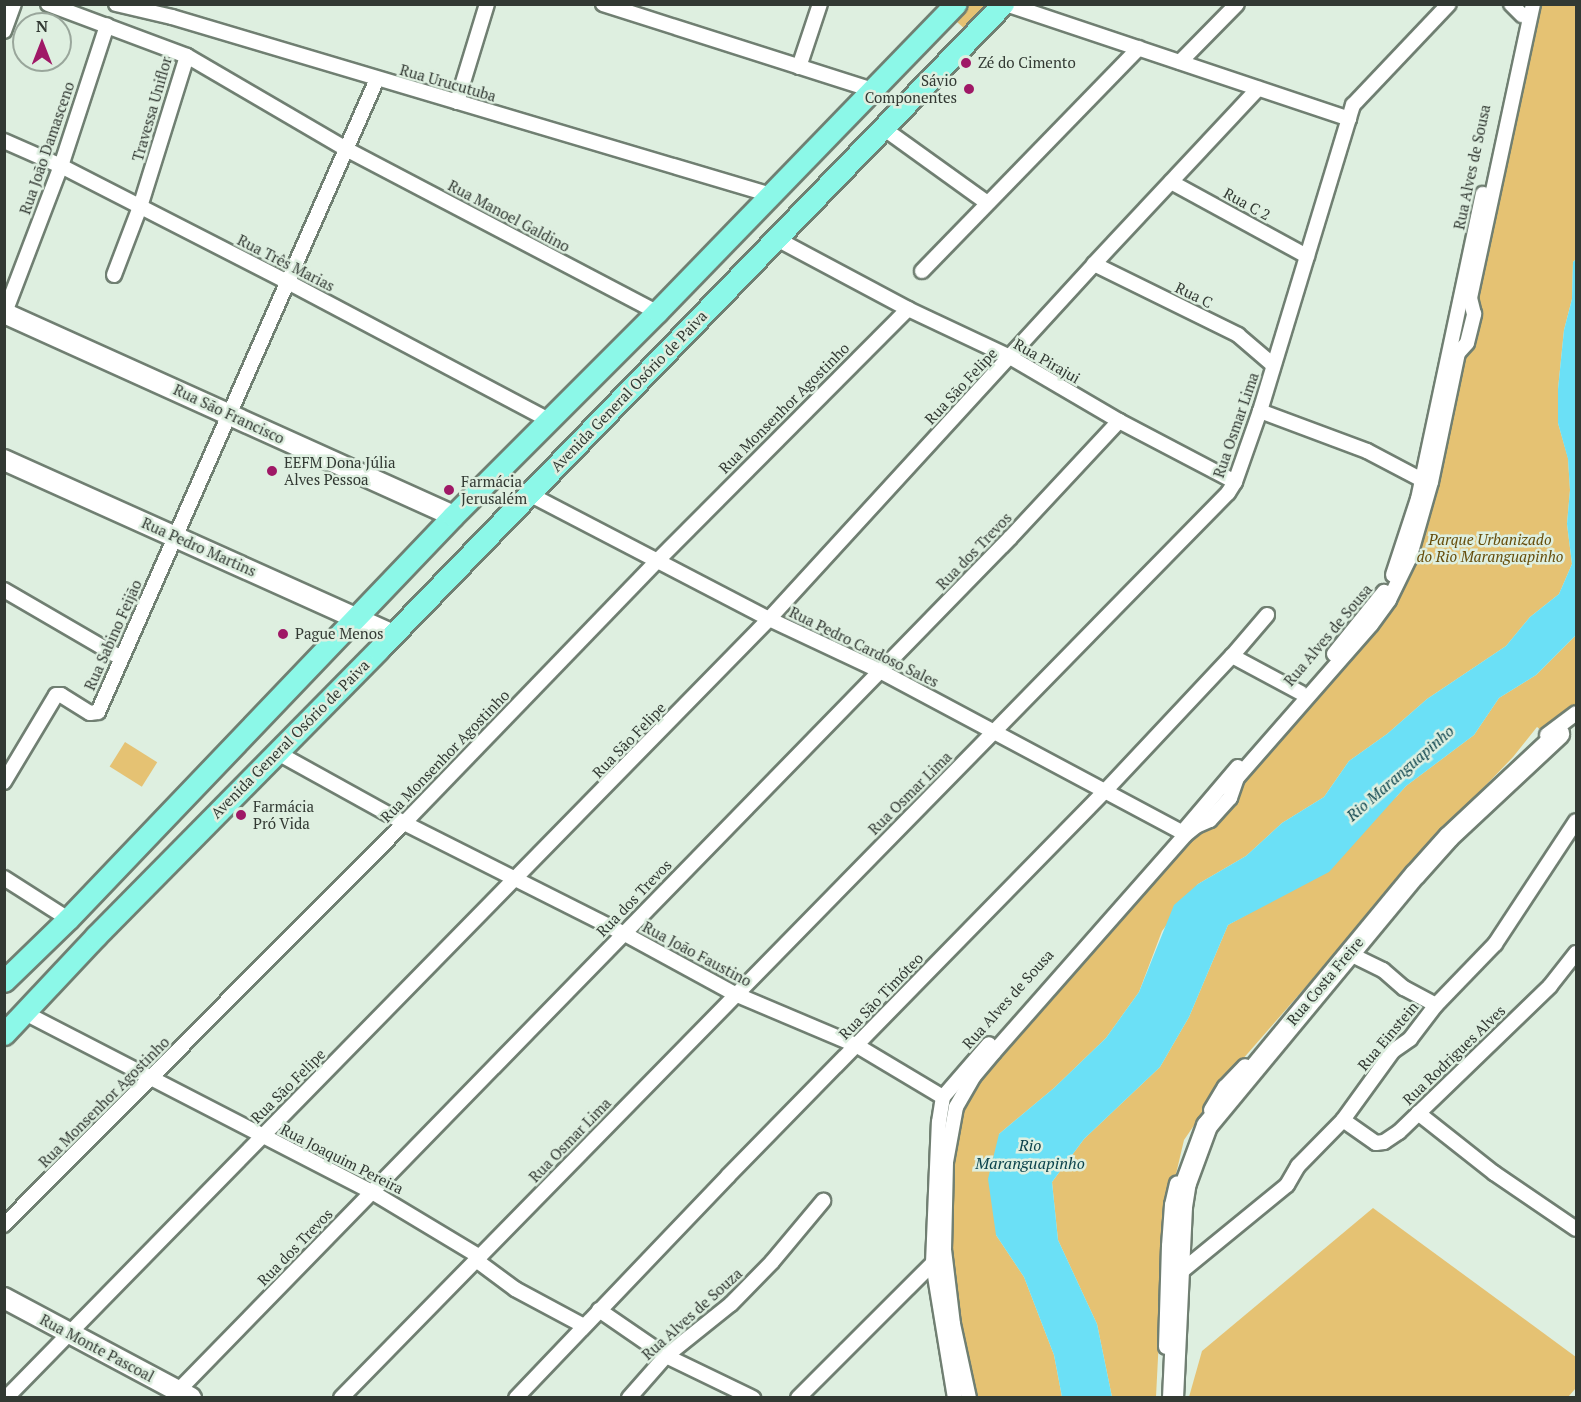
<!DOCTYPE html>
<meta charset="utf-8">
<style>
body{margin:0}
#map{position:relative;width:1581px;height:1402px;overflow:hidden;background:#deefe0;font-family:"PT Serif",serif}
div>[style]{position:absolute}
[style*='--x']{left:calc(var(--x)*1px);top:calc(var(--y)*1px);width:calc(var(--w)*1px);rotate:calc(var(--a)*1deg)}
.green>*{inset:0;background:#e5c273;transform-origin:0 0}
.water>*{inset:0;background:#6be0f6}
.roads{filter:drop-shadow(2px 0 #707f72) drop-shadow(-2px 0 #707f72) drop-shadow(0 2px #707f72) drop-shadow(0 -2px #707f72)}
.street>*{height:14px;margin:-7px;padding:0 7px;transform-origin:7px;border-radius:7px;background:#fff}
.secondary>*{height:20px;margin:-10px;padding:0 10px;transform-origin:10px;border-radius:10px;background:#fff}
.primary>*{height:21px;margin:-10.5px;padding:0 10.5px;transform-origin:10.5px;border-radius:10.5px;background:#8cf8e8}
.dots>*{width:16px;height:16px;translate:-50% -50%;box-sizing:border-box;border:3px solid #deefe0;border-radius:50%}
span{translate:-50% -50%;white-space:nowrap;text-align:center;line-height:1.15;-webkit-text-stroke:5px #deefe0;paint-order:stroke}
.poi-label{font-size:15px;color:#323933}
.left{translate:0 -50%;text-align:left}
.right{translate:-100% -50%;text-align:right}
.street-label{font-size:15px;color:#323933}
.park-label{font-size:15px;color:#654c0a;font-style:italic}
.water-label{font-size:16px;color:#0c434c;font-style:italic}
.frame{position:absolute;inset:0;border:6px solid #323933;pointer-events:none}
.north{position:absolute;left:12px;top:12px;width:60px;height:60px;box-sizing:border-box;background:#deefe0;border:2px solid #99a69b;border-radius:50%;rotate:0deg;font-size:16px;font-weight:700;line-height:24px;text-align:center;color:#323933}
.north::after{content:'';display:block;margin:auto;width:21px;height:27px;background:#9f1866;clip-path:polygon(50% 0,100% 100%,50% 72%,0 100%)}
</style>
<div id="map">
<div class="green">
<div style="clip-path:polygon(965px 5px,993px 5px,965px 29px,957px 22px,957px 12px)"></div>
<div style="clip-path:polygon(1529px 5px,1576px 5px,1576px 259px,1573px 262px,1572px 299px,1564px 330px,1558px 389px,1558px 423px,1568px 458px,1570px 490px,1567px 524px,1572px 564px,1559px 594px,1530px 617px,1506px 646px,1427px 699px,1387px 734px,1349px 761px,1324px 797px,1282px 823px,1246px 856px,1198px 884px,1162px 931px,1139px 992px,1106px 1038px,1054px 1088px,999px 1134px,996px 1235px,1024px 1277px,1054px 1355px,1062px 1397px,960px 1397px,942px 1148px,948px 1101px,1196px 824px,1388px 593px,1400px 568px)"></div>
<div style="clip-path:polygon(1576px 635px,1576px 709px,1545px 733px,1537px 727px,1513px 757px,1439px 834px,1228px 1076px,1184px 1140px,1165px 1221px,1156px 1397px,1112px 1397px,1097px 1324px,1058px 1240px,1052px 1182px,1084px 1139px,1160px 1067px,1189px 1017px,1228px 925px,1273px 900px,1397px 796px,1406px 786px,1474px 735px,1499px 698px,1536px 675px)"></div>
<div style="left:125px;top:742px;width:38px;height:29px;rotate:32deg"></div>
<div style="clip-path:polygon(1373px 1208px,1576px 1357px,1576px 1388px,1568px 1397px,1189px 1397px,1202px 1351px)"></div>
</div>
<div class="water">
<div style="clip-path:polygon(1576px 259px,1576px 635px,1536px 675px,1499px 698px,1474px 735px,1406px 786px,1329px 872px,1228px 925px,1189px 1017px,1160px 1067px,1084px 1139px,1052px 1182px,1058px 1240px,1097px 1324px,1112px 1397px,1062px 1397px,1054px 1355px,1024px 1277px,996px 1235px,988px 1179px,999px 1134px,1054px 1088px,1106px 1038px,1139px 992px,1174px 905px,1198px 884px,1246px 856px,1282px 823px,1324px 797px,1349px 761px,1387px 734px,1427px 699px,1506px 646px,1530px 617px,1559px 594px,1572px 564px,1567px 524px,1570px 490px,1568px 459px,1558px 423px,1558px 389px,1564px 330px,1572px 299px,1573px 262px)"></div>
</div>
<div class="roads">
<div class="street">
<div style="--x:48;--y:4;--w:148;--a:20.5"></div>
<div style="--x:187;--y:56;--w:184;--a:30.3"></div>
<div style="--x:346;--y:149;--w:351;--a:27.7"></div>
<div style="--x:116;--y:4;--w:57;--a:13.1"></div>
<div style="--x:172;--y:17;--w:625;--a:16.55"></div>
<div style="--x:603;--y:4;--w:283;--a:17.7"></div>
<div style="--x:1006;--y:4;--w:362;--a:18.5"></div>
<div style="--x:1511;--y:4;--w:16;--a:45"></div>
<div style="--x:4;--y:31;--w:29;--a:-70"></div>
<div style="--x:1180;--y:62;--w:81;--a:-45.5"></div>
<div style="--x:799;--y:67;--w:66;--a:-71.6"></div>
<div style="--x:457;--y:102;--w:102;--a:-73"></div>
<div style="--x:883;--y:128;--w:127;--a:35.7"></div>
<div style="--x:4;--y:141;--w:62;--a:23.7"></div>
<div style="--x:61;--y:166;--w:255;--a:27.1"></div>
<div style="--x:288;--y:282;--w:297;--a:27.9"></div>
<div style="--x:1171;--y:182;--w:155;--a:28.6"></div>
<div style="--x:777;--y:239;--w:149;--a:28.1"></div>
<div style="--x:908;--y:309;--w:113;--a:25.2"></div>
<div style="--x:1010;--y:357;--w:126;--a:30.4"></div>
<div style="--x:1119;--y:421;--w:131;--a:27.7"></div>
<div style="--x:1094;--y:264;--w:161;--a:26.2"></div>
<div style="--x:1238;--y:335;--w:46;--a:40.6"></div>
<div style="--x:922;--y:271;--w:311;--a:-45.8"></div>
<div style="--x:114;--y:275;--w:73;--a:-69.1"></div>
<div style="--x:140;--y:207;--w:158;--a:-72.7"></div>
<div style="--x:4;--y:315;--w:160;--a:-69.1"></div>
<div style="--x:61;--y:166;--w:148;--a:-71.9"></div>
<div style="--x:1260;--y:411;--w:114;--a:20.5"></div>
<div style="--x:1367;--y:451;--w:62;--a:27.8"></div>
<div style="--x:529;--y:494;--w:271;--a:27.5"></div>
<div style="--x:769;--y:619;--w:123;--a:25.1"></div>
<div style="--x:880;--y:671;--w:342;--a:28.1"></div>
<div style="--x:1393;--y:575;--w:80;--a:-71.8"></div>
<div style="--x:1418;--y:499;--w:312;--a:-78"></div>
<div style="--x:4;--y:590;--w:135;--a:30.2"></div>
<div style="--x:1334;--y:654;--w:80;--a:-51.1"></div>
<div style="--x:1232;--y:656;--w:78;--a:28.2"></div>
<div style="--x:1547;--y:735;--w:36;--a:-37"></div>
<div style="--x:276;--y:752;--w:146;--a:29"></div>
<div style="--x:404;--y:823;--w:245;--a:26.7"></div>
<div style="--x:623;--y:933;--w:128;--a:28.6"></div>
<div style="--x:735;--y:994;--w:131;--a:22.9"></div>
<div style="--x:856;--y:1045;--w:101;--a:30.9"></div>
<div style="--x:4;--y:782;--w:101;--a:-59.1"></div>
<div style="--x:56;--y:695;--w:5;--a:0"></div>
<div style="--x:61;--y:695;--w:34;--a:32"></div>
<div style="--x:90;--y:713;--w:8;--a:-7"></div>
<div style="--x:98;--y:712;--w:692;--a:-66.21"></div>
<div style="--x:1186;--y:828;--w:80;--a:-49.6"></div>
<div style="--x:4;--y:878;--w:76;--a:32.6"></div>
<div style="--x:1348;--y:953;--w:39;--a:26"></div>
<div style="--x:1383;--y:970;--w:28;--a:41"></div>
<div style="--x:1404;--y:988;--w:36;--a:28"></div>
<div style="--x:25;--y:1013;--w:390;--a:27.3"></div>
<div style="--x:372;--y:1192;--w:126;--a:31"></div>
<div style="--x:1211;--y:1110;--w:27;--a:-59"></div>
<div style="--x:1225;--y:1087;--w:29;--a:-46"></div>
<div style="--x:1418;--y:1113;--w:97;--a:38.3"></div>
<div style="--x:1494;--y:1173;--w:99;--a:34.3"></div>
<div style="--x:1343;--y:1120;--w:40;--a:34.9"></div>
<div style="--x:1376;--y:1143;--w:8;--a:-7"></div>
<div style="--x:1384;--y:1142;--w:18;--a:-34"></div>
<div style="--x:1399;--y:1132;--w:210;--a:-44"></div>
<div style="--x:1550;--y:986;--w:42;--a:-51.8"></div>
<div style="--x:4;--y:1225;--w:567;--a:-45.14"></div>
<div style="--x:404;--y:823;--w:363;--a:-46"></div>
<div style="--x:656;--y:562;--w:357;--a:-45.1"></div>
<div style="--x:476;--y:1260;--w:49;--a:36.6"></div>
<div style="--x:515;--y:1289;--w:78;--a:28.2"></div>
<div style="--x:1177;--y:1275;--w:142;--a:-39.3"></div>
<div style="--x:1287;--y:1185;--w:22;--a:-60"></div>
<div style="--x:1298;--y:1166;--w:64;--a:-45.6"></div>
<div style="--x:1343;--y:1120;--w:85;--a:-54.1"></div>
<div style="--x:1393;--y:1051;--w:21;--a:-35"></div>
<div style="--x:1410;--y:1039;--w:43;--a:-52.6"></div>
<div style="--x:1436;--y:1005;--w:85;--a:-46"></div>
<div style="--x:1495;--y:944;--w:147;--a:-56.6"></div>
<div style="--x:599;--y:1310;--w:81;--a:34.5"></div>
<div style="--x:666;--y:1356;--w:97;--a:25.8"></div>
<div style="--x:1166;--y:1347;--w:101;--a:-88.3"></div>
<div style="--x:1169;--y:1246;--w:41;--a:-85.8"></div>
<div style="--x:1172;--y:1205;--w:22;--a:-77"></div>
<div style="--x:173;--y:1396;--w:1199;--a:-45.71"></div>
<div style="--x:1010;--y:538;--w:160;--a:-47"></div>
<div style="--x:6;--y:1398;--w:1090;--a:-45.59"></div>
<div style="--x:769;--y:619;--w:481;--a:-47.5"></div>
<div style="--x:1094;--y:264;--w:240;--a:-46.9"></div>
<div style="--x:341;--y:1398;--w:1267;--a:-45.58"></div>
<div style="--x:1228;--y:493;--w:13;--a:-58"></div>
<div style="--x:1235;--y:482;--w:75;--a:-70.6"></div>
<div style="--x:1260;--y:411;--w:320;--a:-73.1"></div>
<div style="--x:1353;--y:105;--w:139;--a:-46.5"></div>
<div style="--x:516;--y:1398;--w:307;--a:-46.3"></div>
<div style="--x:728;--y:1176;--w:540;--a:-45.6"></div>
<div style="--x:1106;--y:790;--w:184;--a:-46.8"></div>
<div style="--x:1232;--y:656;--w:54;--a:-49.5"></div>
<div style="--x:629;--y:1398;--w:56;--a:-48.6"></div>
<div style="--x:666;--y:1356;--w:83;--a:-38.7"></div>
<div style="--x:731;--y:1304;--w:59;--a:-45.7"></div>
<div style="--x:772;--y:1262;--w:80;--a:-50.1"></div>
<div style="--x:798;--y:1398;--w:191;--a:-45"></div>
<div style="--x:955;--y:1398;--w:137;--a:-99.3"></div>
<div style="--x:933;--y:1263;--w:141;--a:-87.6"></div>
<div style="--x:939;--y:1122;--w:25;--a:-81"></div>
<div style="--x:943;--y:1097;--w:70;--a:-49"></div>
<div style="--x:969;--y:1398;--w:76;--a:-102.2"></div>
<div style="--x:953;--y:1324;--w:75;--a:-96.9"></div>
<div style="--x:944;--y:1250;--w:88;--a:-88.7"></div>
<div style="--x:946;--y:1162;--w:56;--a:-79.7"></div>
<div style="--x:956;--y:1107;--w:36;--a:-60"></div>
<div style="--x:974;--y:1076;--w:31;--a:-50"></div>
<div style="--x:994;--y:1052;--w:289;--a:-48.6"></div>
<div style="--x:1185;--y:835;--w:14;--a:-39"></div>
<div style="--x:1196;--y:826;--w:15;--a:-23"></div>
<div style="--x:1210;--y:820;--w:30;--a:-48"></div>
<div style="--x:1230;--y:798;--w:21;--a:-71"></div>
<div style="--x:1237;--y:778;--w:203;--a:-48.8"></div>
<div style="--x:1371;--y:625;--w:31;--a:-54"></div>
<div style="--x:1389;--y:600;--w:46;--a:-64"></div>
<div style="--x:1409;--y:559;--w:80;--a:-74.1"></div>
<div style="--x:1431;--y:482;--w:132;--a:-78.2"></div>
<div style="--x:1458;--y:353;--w:13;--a:-48"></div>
<div style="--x:1467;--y:343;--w:30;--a:-76"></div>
<div style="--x:1474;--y:314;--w:16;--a:-104"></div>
<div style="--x:1470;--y:298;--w:301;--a:-77.9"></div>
</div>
<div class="secondary">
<div style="--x:4;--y:313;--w:493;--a:24.3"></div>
<div style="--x:4;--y:460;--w:427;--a:24.2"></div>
<div style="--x:4;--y:1298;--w:212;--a:28.1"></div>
<div style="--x:1173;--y:1398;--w:191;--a:-87.3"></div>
<div style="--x:1182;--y:1207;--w:24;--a:-81"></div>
<div style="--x:1186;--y:1183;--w:61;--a:-69.8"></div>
<div style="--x:1207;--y:1126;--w:326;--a:-50.4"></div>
<div style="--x:1415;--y:875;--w:51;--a:-48.2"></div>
<div style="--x:1449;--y:837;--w:151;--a:-43.1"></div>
</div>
<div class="primary">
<div style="--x:4;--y:981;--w:89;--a:-44.1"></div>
<div style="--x:68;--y:919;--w:557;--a:-46.31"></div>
<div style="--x:453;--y:516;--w:288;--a:-45"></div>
<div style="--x:657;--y:312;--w:429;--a:-45.9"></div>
<div style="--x:4;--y:1034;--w:134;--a:-46.8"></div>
<div style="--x:96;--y:936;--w:402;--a:-45.4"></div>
<div style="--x:378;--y:650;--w:899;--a:-45.95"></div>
</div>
</div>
<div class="dots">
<div style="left:966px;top:63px;background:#9f1866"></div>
<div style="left:969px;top:89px;background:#9f1866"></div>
<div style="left:272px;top:471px;background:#9f1866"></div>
<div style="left:449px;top:490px;background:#9f1866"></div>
<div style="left:283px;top:634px;background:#9f1866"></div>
<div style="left:241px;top:815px;background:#9f1866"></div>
</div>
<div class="poi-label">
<span class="left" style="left:978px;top:63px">Zé do Cimento</span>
<span class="right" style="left:957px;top:89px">Sávio<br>Componentes</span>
<span class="left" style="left:284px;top:471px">EEFM Dona Júlia<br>Alves Pessoa</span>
<span class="left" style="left:461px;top:490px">Farmácia<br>Jerusalém</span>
<span class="left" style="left:295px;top:634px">Pague Menos</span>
<span class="left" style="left:253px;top:815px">Farmácia<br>Pró Vida</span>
</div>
<div class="street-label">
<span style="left:448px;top:83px;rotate:16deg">Rua Urucutuba</span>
<span style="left:152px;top:109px;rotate:-74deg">Travessa Uniflor</span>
<span style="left:47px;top:148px;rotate:-71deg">Rua João Damasceno</span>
<span style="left:1472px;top:167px;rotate:-78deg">Rua Alves de Sousa</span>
<span style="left:1247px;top:204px;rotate:29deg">Rua C 2</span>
<span style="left:509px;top:216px;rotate:28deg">Rua Manoel Galdino</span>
<span style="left:286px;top:263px;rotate:27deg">Rua Três Marias</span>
<span style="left:1194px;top:295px;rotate:26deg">Rua C</span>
<span style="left:1047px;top:361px;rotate:30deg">Rua Pirajui</span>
<span style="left:961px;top:386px;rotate:-47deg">Rua São Felipe</span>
<span style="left:629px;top:391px;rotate:-46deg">Avenida General Osório de Paiva</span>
<span style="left:784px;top:408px;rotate:-45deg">Rua Monsenhor Agostinho</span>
<span style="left:229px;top:414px;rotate:25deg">Rua São Francisco</span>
<span style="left:1236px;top:425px;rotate:-71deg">Rua Osmar Lima</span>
<span style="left:199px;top:547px;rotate:24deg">Rua Pedro Martins</span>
<span style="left:974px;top:551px;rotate:-46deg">Rua dos Trevos</span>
<span style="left:113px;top:635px;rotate:-66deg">Rua Sabino Feijão</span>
<span style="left:1328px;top:635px;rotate:-50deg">Rua Alves de Sousa</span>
<span style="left:864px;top:647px;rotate:26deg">Rua Pedro Cardoso Sales</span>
<span style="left:290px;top:739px;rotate:-45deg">Avenida General Osório de Paiva</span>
<span style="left:629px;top:740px;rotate:-46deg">Rua São Felipe</span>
<span style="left:445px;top:756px;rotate:-46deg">Rua Monsenhor Agostinho</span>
<span style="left:910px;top:793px;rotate:-45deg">Rua Osmar Lima</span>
<span style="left:634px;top:898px;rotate:-46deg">Rua dos Trevos</span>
<span style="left:697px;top:954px;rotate:28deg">Rua João Faustino</span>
<span style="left:1325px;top:981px;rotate:-50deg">Rua Costa Freire</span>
<span style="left:881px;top:996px;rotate:-46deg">Rua São Timóteo</span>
<span style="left:1008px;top:999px;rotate:-48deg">Rua Alves de Sousa</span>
<span style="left:1388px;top:1036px;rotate:-50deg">Rua Einstein</span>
<span style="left:1454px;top:1055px;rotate:-44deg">Rua Rodrigues Alves</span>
<span style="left:288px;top:1086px;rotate:-45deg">Rua São Felipe</span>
<span style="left:104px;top:1102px;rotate:-45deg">Rua Monsenhor Agostinho</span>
<span style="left:570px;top:1140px;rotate:-46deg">Rua Osmar Lima</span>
<span style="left:342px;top:1159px;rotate:27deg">Rua Joaquim Pereira</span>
<span style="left:295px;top:1247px;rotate:-46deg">Rua dos Trevos</span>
<span style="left:692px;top:1314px;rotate:-42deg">Rua Alves de Souza</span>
<span style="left:97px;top:1348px;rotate:28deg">Rua Monte Pascoal</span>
</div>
<div class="park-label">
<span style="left:1490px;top:548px">Parque Urbanizado<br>do Rio Maranguapinho</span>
</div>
<div class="water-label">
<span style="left:1400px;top:773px;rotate:-41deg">Rio Maranguapinho</span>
<span style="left:1030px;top:1154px">Rio<br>Maranguapinho</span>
</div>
<div class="frame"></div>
<div class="north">N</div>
</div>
